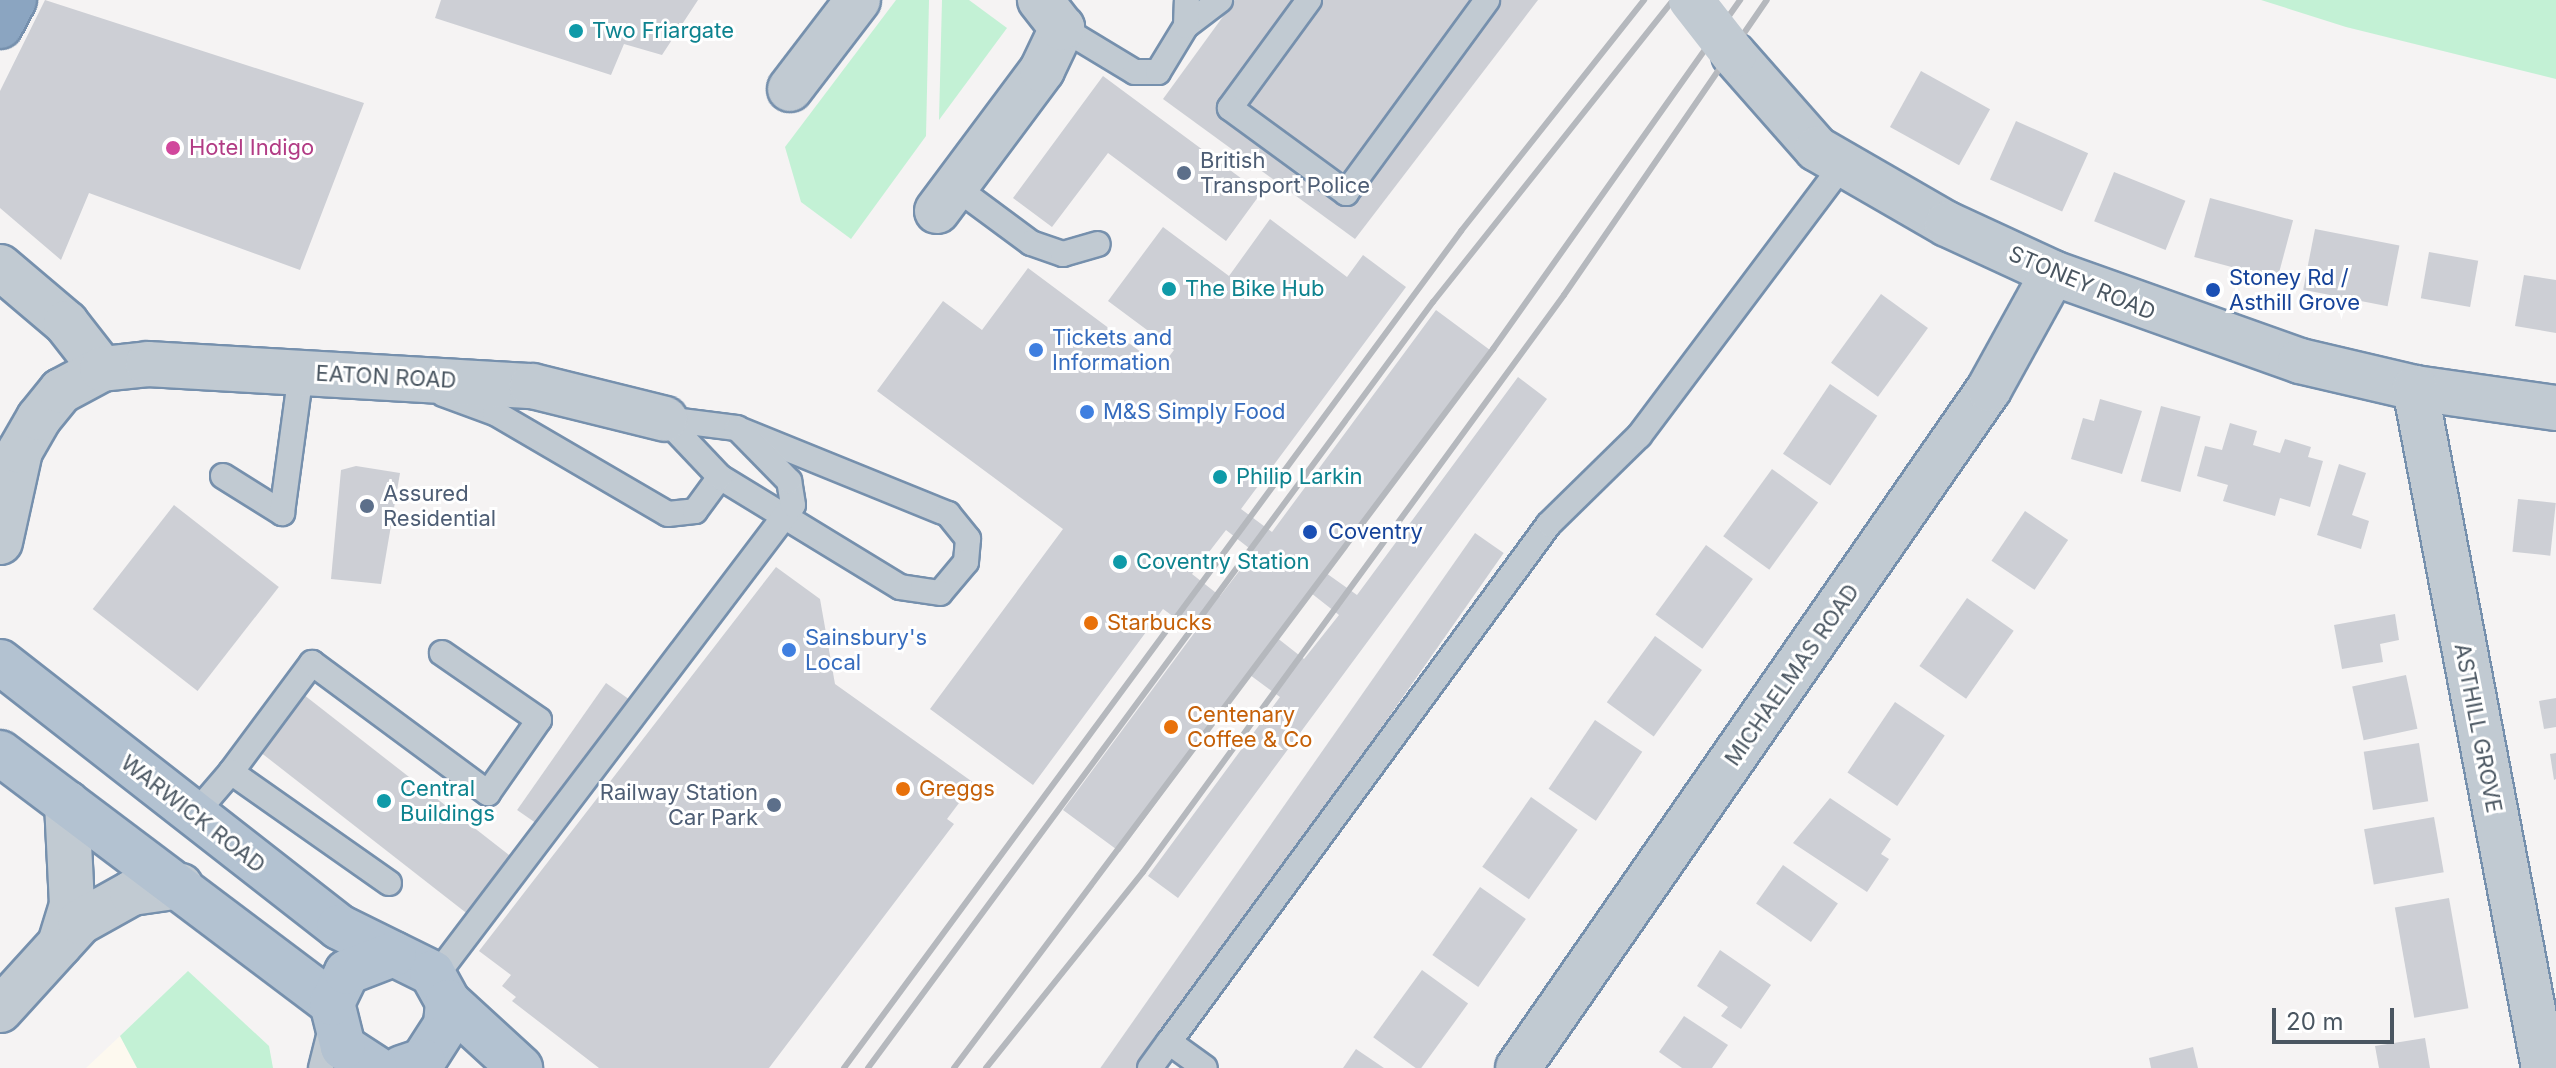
<!DOCTYPE html>
<style>
body{margin:0}
#map{position:relative;width:2556px;height:1068px;overflow:hidden;background:#f5f3f3;font-family:Inter,sans-serif}
div>[style]{position:absolute}
[style*='--x']{left:calc(var(--x)*1px);top:calc(var(--y)*1px);width:calc(var(--w)*1px);rotate:calc(var(--a)*1deg)}
.commercial>*{inset:0;background:#fdf9ef}
.green>*{inset:0;background:#c3f1d5}
.building>*{inset:0;background:#cdcfd5;transform-origin:0 0}
.roads{filter:drop-shadow(2px 0 #7690ad) drop-shadow(-2px 0 #7690ad) drop-shadow(0 2px #7690ad) drop-shadow(0 -2px #7690ad)}
.lane>*{height:24px;margin:-12px;padding:0 12px;transform-origin:12px;border-radius:12px;background:#c1cad2}
.street>*{height:44px;margin:-22px;padding:0 22px;transform-origin:22px;border-radius:22px;background:#c1cad2}
.primary>*{height:44px;margin:-22px;padding:0 22px;transform-origin:22px;border-radius:22px;background:#b3c2d1}
.highway>*{height:44px;margin:-22px;padding:0 22px;transform-origin:22px;border-radius:22px;background:#8ba5c1}
.rail>*{height:6px;margin:-3px;padding:0 3px;transform-origin:3px;border-radius:3px;background:#b5b8bd}
.street-bridge>*{height:44px;margin:-22px;padding:0 22px;transform-origin:22px;border-radius:22px;background:#c1cad2}
.dots>*{width:22px;height:22px;translate:-50% -50%;box-sizing:border-box;border:4px solid #fff;border-radius:50%}
span{translate:-50% -50%;white-space:nowrap;text-align:center;line-height:1.15;-webkit-text-stroke:6px #fff;paint-order:stroke}
.culture-label{font-size:22px;color:#0d838f}
.left{translate:0 -50%;text-align:left}
.hotel-label{font-size:22px;color:#b23c85}
.service-label{font-size:22px;color:#4e5e75}
.right{translate:-100% -50%;text-align:right}
.transit-label{font-size:22px;color:#164399}
.street-label{font-size:22px;color:#4a5661}
.shop-label{font-size:22px;color:#366cbe}
.food-label{font-size:22px;color:#c56008}
.scale{position:absolute;left:2272px;top:1008px;width:122px;height:36px;box-sizing:border-box;border:4px solid #4a5661;border-top:0;padding-left:10px;font-size:24px;line-height:28px;white-space:nowrap;color:#4a5661;-webkit-text-stroke:6px #fff;paint-order:stroke}
</style>
<div id="map">
<div class="commercial">
<div style="clip-path:polygon(120px 1036px,137px 1068px,86px 1068px)"></div>
</div>
<div class="green">
<div style="clip-path:polygon(896px 0,929px 0,926px 136px,851px 239px,801px 202px,785px 147px)"></div>
<div style="clip-path:polygon(942px 0,969px 0,1007px 28px,939px 120px)"></div>
<div style="clip-path:polygon(2261px 0,2556px 0,2556px 79px,2346px 27px)"></div>
<div style="clip-path:polygon(188px 971px,269px 1046px,273px 1068px,137px 1068px,120px 1036px)"></div>
</div>
<div class="building">
<div style="clip-path:polygon(45px 0,364px 103px,300px 270px,89px 193px,61px 260px,0 208px,0 91px)"></div>
<div style="clip-path:polygon(441px 0,698px 0,662px 55px,624px 44px,611px 75px,435px 18px)"></div>
<div style="clip-path:polygon(1235px 0,1538px 0,1355px 239px,1163px 99px)"></div>
<div style="left:1921px;top:71px;width:79px;height:64px;rotate:29deg"></div>
<div style="clip-path:polygon(1103px 76px,1261px 193px,1226px 241px,1108px 153px,1052px 227px,1013px 198px)"></div>
<div style="left:2016px;top:121px;width:79px;height:64px;rotate:24deg"></div>
<div style="left:2114px;top:172px;width:77px;height:53px;rotate:22deg"></div>
<div style="left:2210px;top:198px;width:86px;height:61px;rotate:15deg"></div>
<div style="clip-path:polygon(evenodd,1270px 219px,1347px 277px,1363px 255px,1406px 287px,1241px 509px,1272px 532px,1436px 310px,1490px 350px,1326px 573px,1357px 595px,1518px 377px,1547px 399px,1178px 898px,1148px 876px,1280px 697px,1250px 675px,1120px 852px,1063px 810px,1195px 632px,1163px 609px,1033px 785px,930px 709px,1063px 529px,877px 391px,943px 301px,982px 330px,1028px 268px,1161px 367px,1174px 350px,1108px 301px,1163px 227px,1229px 276px,1270px 219px,1226px 530px,1254px 552px,1220px 596px,1192px 574px,1226px 530px,1270px 219px,1311px 593px,1339px 615px,1304px 659px,1276px 637px,1311px 593px)"></div>
<div style="left:2315px;top:229px;width:86px;height:62px;rotate:11deg"></div>
<div style="left:2429px;top:252px;width:50px;height:47px;rotate:10deg"></div>
<div style="clip-path:polygon(2524px 275px,2556px 280px,2556px 333px,2515px 326px)"></div>
<div style="left:1881px;top:294px;width:58px;height:85px;rotate:36deg"></div>
<div style="left:1830px;top:384px;width:57px;height:84px;rotate:34deg"></div>
<div style="clip-path:polygon(2100px 399px,2142px 411px,2122px 474px,2071px 459px,2083px 418px,2094px 421px)"></div>
<div style="left:2161px;top:406px;width:41px;height:78px;rotate:15deg"></div>
<div style="clip-path:polygon(2230px 423px,2257px 431px,2253px 445px,2280px 453px,2285px 439px,2311px 447px,2308px 457px,2323px 461px,2310px 507px,2280px 498px,2275px 516px,2223px 501px,2228px 485px,2197px 476px,2205px 446px,2222px 450px)"></div>
<div style="clip-path:polygon(2339px 464px,2366px 473px,2352px 515px,2369px 521px,2361px 549px,2317px 535px)"></div>
<div style="clip-path:polygon(356px 466px,400px 473px,381px 584px,331px 579px,341px 470px)"></div>
<div style="left:1772px;top:469px;width:57px;height:83px;rotate:36deg"></div>
<div style="left:2518px;top:499px;width:38px;height:53px;rotate:6deg"></div>
<div style="left:174px;top:505px;width:133px;height:132px;rotate:38deg"></div>
<div style="left:2025px;top:511px;width:52px;height:60px;rotate:34deg"></div>
<div style="left:1475px;top:533px;width:35px;height:663px;rotate:35deg"></div>
<div style="left:1706px;top:545px;width:58px;height:86px;rotate:36deg"></div>
<div style="clip-path:polygon(776px 567px,820px 599px,835px 684px,974px 783px,947px 819px,954px 824px,769px 1068px,599px 1068px,512px 1001px,516px 997px,502px 986px,511px 975px,479px 951px)"></div>
<div style="left:1967px;top:598px;width:57px;height:83px;rotate:35deg"></div>
<div style="clip-path:polygon(2395px 614px,2399px 640px,2380px 644px,2383px 662px,2342px 669px,2334px 625px)"></div>
<div style="left:1655px;top:636px;width:58px;height:82px;rotate:36deg"></div>
<div style="left:2406px;top:675px;width:55px;height:55px;rotate:78deg"></div>
<div style="left:606px;top:683px;width:29px;height:155px;rotate:35deg"></div>
<div style="left:299px;top:691px;width:269px;height:72px;rotate:38deg"></div>
<div style="clip-path:polygon(2556px 698px,2556px 727px,2544px 729px,2539px 701px)"></div>
<div style="left:1895px;top:702px;width:60px;height:85px;rotate:34deg"></div>
<div style="left:1595px;top:720px;width:57px;height:83px;rotate:34deg"></div>
<div style="left:2419px;top:743px;width:59px;height:56px;rotate:81deg"></div>
<div style="clip-path:polygon(2556px 753px,2556px 779px,2554px 780px,2550px 754px)"></div>
<div style="left:1531px;top:797px;width:57px;height:85px;rotate:35deg"></div>
<div style="clip-path:polygon(1830px 798px,1891px 839px,1881px 854px,1889px 859px,1867px 892px,1793px 843px)"></div>
<div style="left:2434px;top:817px;width:56px;height:71px;rotate:80deg"></div>
<div style="left:1783px;top:865px;width:67px;height:47px;rotate:35deg"></div>
<div style="left:1480px;top:887px;width:56px;height:83px;rotate:35deg"></div>
<div style="left:2449px;top:898px;width:112px;height:55px;rotate:80deg"></div>
<div style="clip-path:polygon(1720px 950px,1771px 985px,1741px 1029px,1721px 1016px,1728px 1007px,1697px 986px)"></div>
<div style="left:1422px;top:970px;width:57px;height:83px;rotate:36deg"></div>
<div style="clip-path:polygon(1684px 1016px,1728px 1045px,1712px 1068px,1682px 1068px,1659px 1052px)"></div>
<div style="clip-path:polygon(2425px 1038px,2430px 1068px,2379px 1068px,2375px 1046px)"></div>
<div style="clip-path:polygon(2193px 1047px,2198px 1068px,2151px 1068px,2149px 1058px)"></div>
<div style="clip-path:polygon(1356px 1049px,1384px 1068px,1343px 1068px)"></div>
</div>
<div class="roads">
<div class="lane">
<div style="--x:1309;--y:0;--w:134;--a:126.2"></div>
<div style="--x:1230;--y:108;--w:144;--a:36.2"></div>
<div style="--x:1346;--y:193;--w:239;--a:-53.8"></div>
<div style="--x:1186;--y:26;--w:43;--a:-37.4"></div>
<div style="--x:1062;--y:28;--w:85;--a:31.1"></div>
<div style="--x:1135;--y:72;--w:23;--a:0"></div>
<div style="--x:1158;--y:72;--w:54;--a:-58.7"></div>
<div style="--x:1186;--y:26;--w:26;--a:-88"></div>
<div style="--x:954;--y:186;--w:96;--a:36.5"></div>
<div style="--x:1031;--y:243;--w:34;--a:19"></div>
<div style="--x:1063;--y:254;--w:36;--a:-16"></div>
<div style="--x:443;--y:394;--w:55;--a:20.1"></div>
<div style="--x:495;--y:413;--w:200;--a:30.3"></div>
<div style="--x:668;--y:514;--w:27;--a:-6"></div>
<div style="--x:695;--y:511;--w:42;--a:-53.7"></div>
<div style="--x:665;--y:419;--w:72;--a:7.2"></div>
<div style="--x:736;--y:428;--w:229;--a:22.1"></div>
<div style="--x:948;--y:514;--w:32;--a:51"></div>
<div style="--x:968;--y:539;--w:23;--a:95"></div>
<div style="--x:966;--y:562;--w:40;--a:130"></div>
<div style="--x:940;--y:593;--w:40;--a:-171.5"></div>
<div style="--x:900;--y:587;--w:211;--a:-148.6"></div>
<div style="--x:720;--y:477;--w:80;--a:-133.5"></div>
<div style="--x:223;--y:476;--w:70;--a:32.1"></div>
<div style="--x:282;--y:513;--w:142;--a:-82.3"></div>
<div style="--x:231;--y:772;--w:136;--a:-53.4"></div>
<div style="--x:312;--y:663;--w:219;--a:36.5"></div>
<div style="--x:488;--y:793;--w:89;--a:-55.1"></div>
<div style="--x:539;--y:720;--w:118;--a:-145.4"></div>
<div style="--x:194;--y:815;--w:57;--a:-49.3"></div>
<div style="--x:231;--y:772;--w:193;--a:35.1"></div>
<div style="--x:435;--y:977;--w:592;--a:-52.82"></div>
<div style="--x:793;--y:505;--w:24;--a:-99"></div>
<div style="--x:789;--y:481;--w:73;--a:-134.4"></div>
<div style="--x:1169;--y:1042;--w:642;--a:-53.74"></div>
<div style="--x:1549;--y:524;--w:126;--a:-44.4"></div>
<div style="--x:1639;--y:436;--w:338;--a:-53.1"></div>
<div style="--x:321;--y:1068;--w:45;--a:-76"></div>
<div style="--x:1150;--y:1068;--w:32;--a:-54"></div>
<div style="--x:1169;--y:1042;--w:44;--a:35.8"></div>
</div>
<div class="street">
<div style="--x:1734;--y:55;--w:125;--a:48.6"></div>
<div style="--x:1817;--y:149;--w:150;--a:30"></div>
<div style="--x:1947;--y:224;--w:117;--a:24.8"></div>
<div style="--x:2053;--y:273;--w:262;--a:19.6"></div>
<div style="--x:2300;--y:361;--w:118;--a:13.2"></div>
<div style="--x:2415;--y:388;--w:142;--a:8.1"></div>
<div style="--x:790;--y:89;--w:112;--a:-52.6"></div>
<div style="--x:937;--y:211;--w:176;--a:-53.3"></div>
<div style="--x:1042;--y:70;--w:47;--a:-64.5"></div>
<div style="--x:1062;--y:28;--w:36;--a:-128"></div>
<div style="--x:0;--y:267;--w:87;--a:40.3"></div>
<div style="--x:66;--y:323;--w:58;--a:52"></div>
<div style="--x:2415;--y:388;--w:692;--a:79.26"></div>
<div style="--x:0;--y:542;--w:93;--a:-77.6"></div>
<div style="--x:20;--y:451;--w:38;--a:-60"></div>
<div style="--x:39;--y:418;--w:35;--a:-51"></div>
<div style="--x:61;--y:391;--w:47;--a:-28.2"></div>
<div style="--x:102;--y:369;--w:46;--a:-6.2"></div>
<div style="--x:148;--y:364;--w:385;--a:3.3"></div>
<div style="--x:532;--y:386;--w:137;--a:13.9"></div>
<div style="--x:60;--y:944;--w:41;--a:-72.9"></div>
<div style="--x:72;--y:905;--w:102;--a:-92.8"></div>
<div style="--x:0;--y:1010;--w:119;--a:-47.7"></div>
<div style="--x:80;--y:922;--w:60;--a:-29.1"></div>
<div style="--x:132;--y:893;--w:49;--a:-8.3"></div>
<div style="--x:1518;--y:1068;--w:826;--a:-55.25"></div>
<div style="--x:1989;--y:389;--w:132;--a:-61.1"></div>
</div>
<div class="primary">
<div style="--x:0;--y:662;--w:430;--a:38"></div>
<div style="--x:339;--y:927;--w:104;--a:26.3"></div>
<div style="--x:432;--y:973;--w:33;--a:61"></div>
<div style="--x:448;--y:1002;--w:23;--a:95"></div>
<div style="--x:446;--y:1025;--w:43;--a:122.6"></div>
<div style="--x:423;--y:1061;--w:22;--a:162"></div>
<div style="--x:0;--y:753;--w:416;--a:37"></div>
<div style="--x:448;--y:1002;--w:98;--a:42.5"></div>
<div style="--x:375;--y:1068;--w:38;--a:-147"></div>
<div style="--x:343;--y:1047;--w:45;--a:-104"></div>
<div style="--x:332;--y:1003;--w:34;--a:-64"></div>
<div style="--x:347;--y:972;--w:50;--a:-21"></div>
</div>
<div class="highway">
<div style="--x:0;--y:26;--w:30;--a:-62"></div>
</div>
</div>
<div class="rail">
<div style="--x:844;--y:1068;--w:1040;--a:-53.6"></div>
<div style="--x:1461;--y:231;--w:295;--a:-51.6"></div>
<div style="--x:868;--y:1068;--w:952;--a:-53.59"></div>
<div style="--x:1433;--y:302;--w:386;--a:-51.5"></div>
<div style="--x:954;--y:1068;--w:899;--a:-53.14"></div>
<div style="--x:1493;--y:349;--w:428;--a:-54.7"></div>
<div style="--x:986;--y:1068;--w:251;--a:-51.3"></div>
<div style="--x:1143;--y:872;--w:714;--a:-53.88"></div>
<div style="--x:1564;--y:295;--w:358;--a:-55.5"></div>
</div>
<div class="street-bridge">
<div style="--x:1691;--y:0;--w:70;--a:52"></div>
</div>
<div class="dots">
<div style="left:576px;top:31px;background:#0f9aa8"></div>
<div style="left:173px;top:148px;background:#d1479c"></div>
<div style="left:1184px;top:173px;background:#5c6f8a"></div>
<div style="left:1169px;top:289px;background:#0f9aa8"></div>
<div style="left:2213px;top:290px;background:#1a4fb4"></div>
<div style="left:1036px;top:350px;background:#3f7fe0"></div>
<div style="left:1087px;top:412px;background:#3f7fe0"></div>
<div style="left:1220px;top:477px;background:#0f9aa8"></div>
<div style="left:367px;top:506px;background:#5c6f8a"></div>
<div style="left:1310px;top:532px;background:#1a4fb4"></div>
<div style="left:1120px;top:562px;background:#0f9aa8"></div>
<div style="left:1091px;top:623px;background:#e8710a"></div>
<div style="left:789px;top:650px;background:#3f7fe0"></div>
<div style="left:1171px;top:727px;background:#e8710a"></div>
<div style="left:903px;top:789px;background:#e8710a"></div>
<div style="left:384px;top:801px;background:#0f9aa8"></div>
<div style="left:774px;top:805px;background:#5c6f8a"></div>
</div>
<div class="culture-label">
<span class="left" style="left:592px;top:31px">Two Friargate</span>
<span class="left" style="left:1185px;top:289px">The Bike Hub</span>
<span class="left" style="left:1236px;top:477px">Philip Larkin</span>
<span class="left" style="left:1136px;top:562px">Coventry Station</span>
<span class="left" style="left:400px;top:801px">Central<br>Buildings</span>
</div>
<div class="hotel-label">
<span class="left" style="left:189px;top:148px">Hotel Indigo</span>
</div>
<div class="service-label">
<span class="left" style="left:1200px;top:173px">British<br>Transport Police</span>
<span class="left" style="left:383px;top:506px">Assured<br>Residential</span>
<span class="right" style="left:758px;top:805px">Railway Station<br>Car Park</span>
</div>
<div class="transit-label">
<span class="left" style="left:2229px;top:290px">Stoney Rd /<br>Asthill Grove</span>
<span class="left" style="left:1328px;top:532px">Coventry</span>
</div>
<div class="street-label">
<span style="left:2082px;top:283px;rotate:23deg">STONEY ROAD</span>
<span style="left:386px;top:377px;rotate:3deg">EATON ROAD</span>
<span style="left:1792px;top:675px;rotate:-55deg">MICHAELMAS ROAD</span>
<span style="left:2478px;top:728px;rotate:79deg">ASTHILL GROVE</span>
<span style="left:193px;top:814px;rotate:38deg">WARWICK ROAD</span>
</div>
<div class="shop-label">
<span class="left" style="left:1052px;top:350px">Tickets and<br>Information</span>
<span class="left" style="left:1103px;top:412px">M&amp;S Simply Food</span>
<span class="left" style="left:805px;top:650px">Sainsbury's<br>Local</span>
</div>
<div class="food-label">
<span class="left" style="left:1107px;top:623px">Starbucks</span>
<span class="left" style="left:1187px;top:727px">Centenary<br>Coffee &amp; Co</span>
<span class="left" style="left:919px;top:789px">Greggs</span>
</div>
<div class="scale">20 m</div>
</div>
